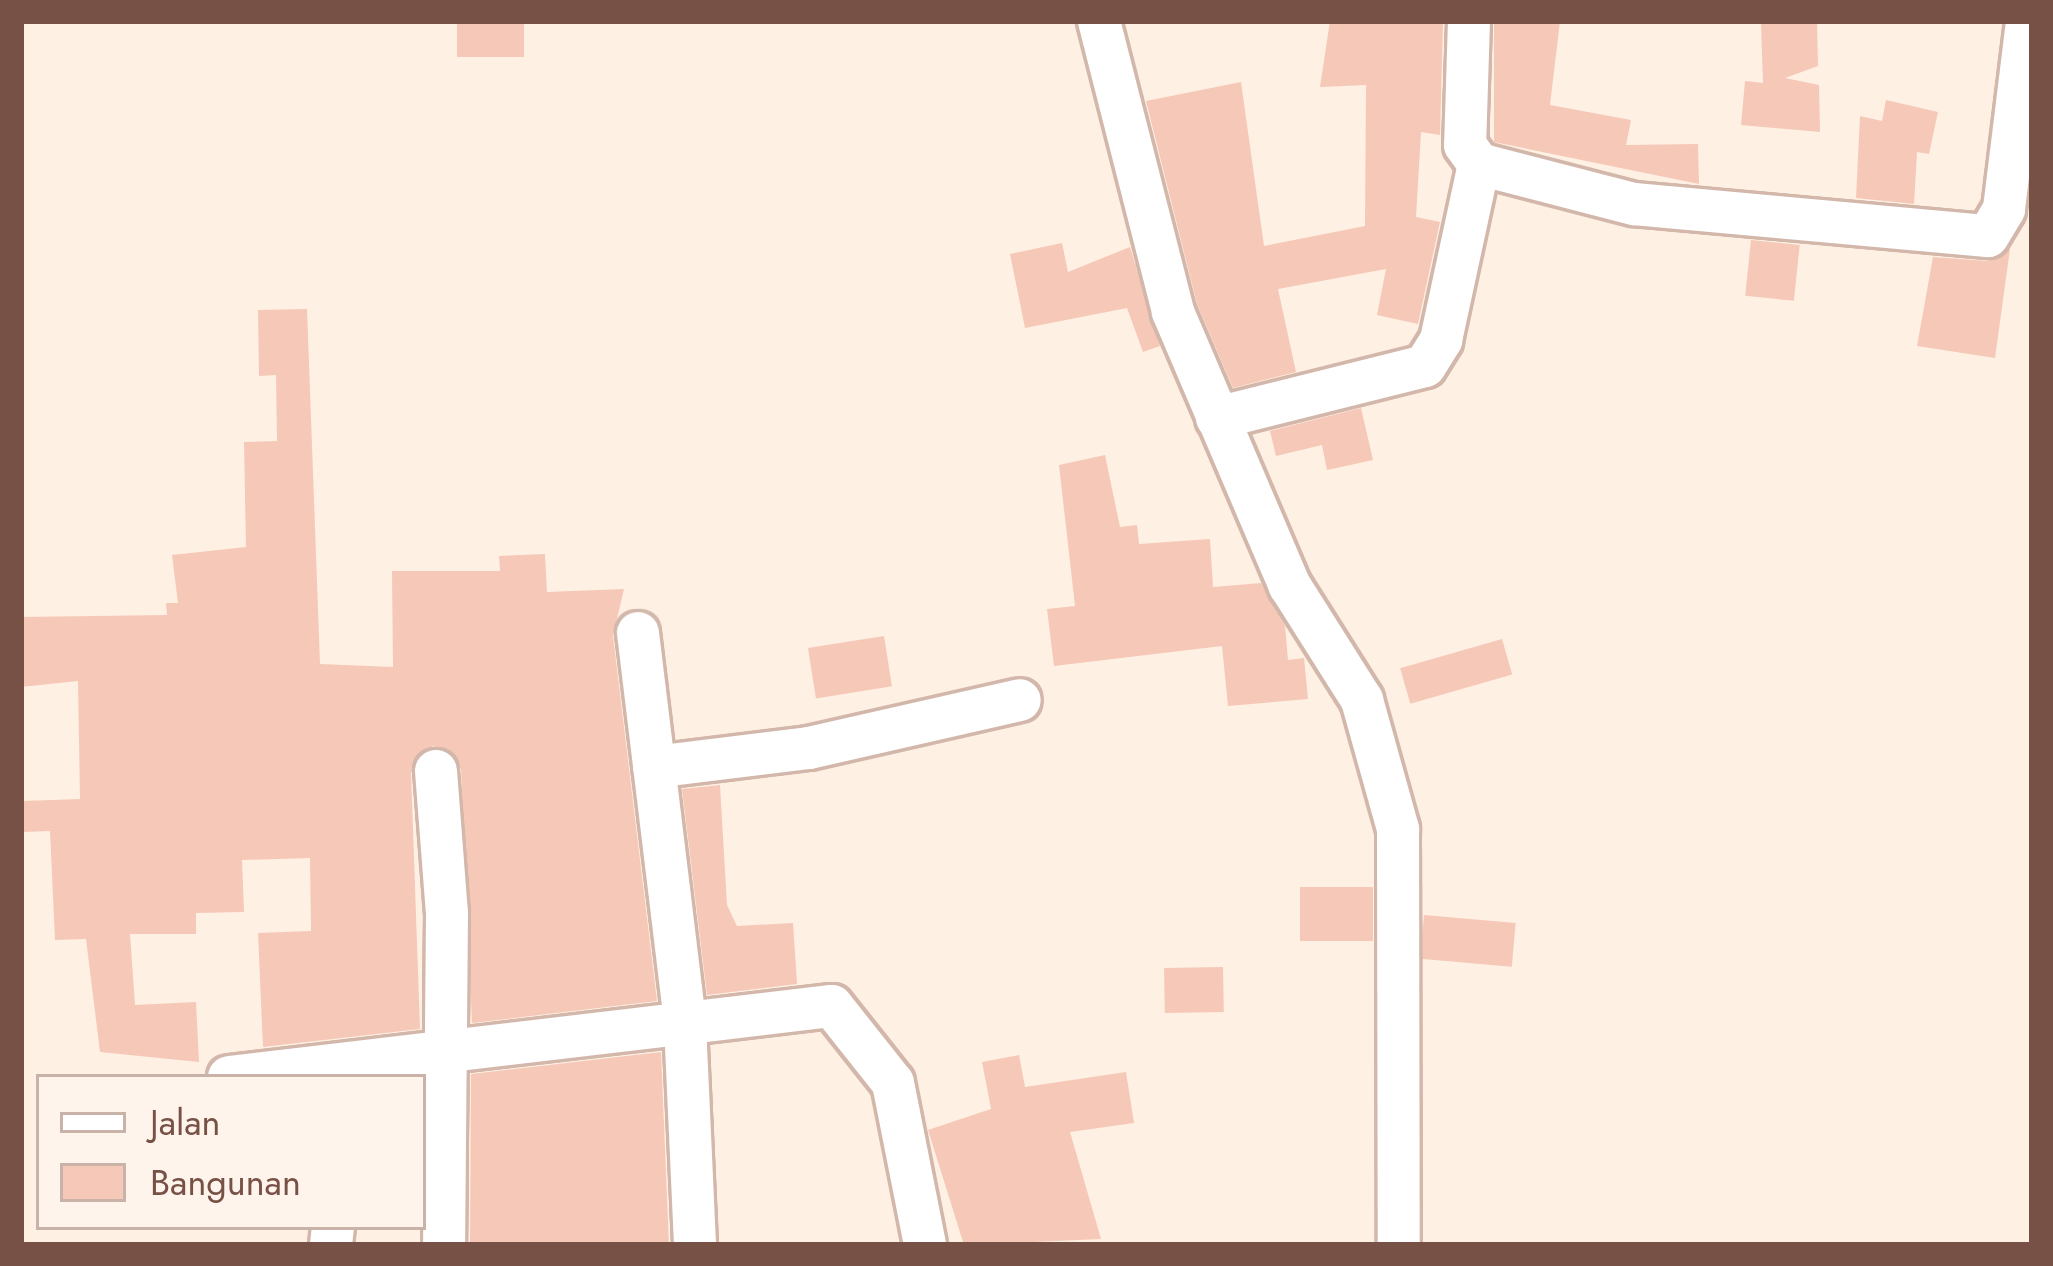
<!DOCTYPE html>
<style>
body{margin:0}
#map{position:relative;width:2053px;height:1266px;overflow:hidden;background:#fef0e3;font-family:Jost,sans-serif}
div>[style]{position:absolute}
[style*='--x']{left:calc(var(--x)*1px);top:calc(var(--y)*1px);width:calc(var(--w)*1px);rotate:calc(var(--a)*1deg)}
.building>*{inset:0;background:#f6c8b8;transform-origin:0 0}
.roads{filter:drop-shadow(3px 0 #d2b7aa) drop-shadow(-3px 0 #d2b7aa) drop-shadow(0 3px #d2b7aa) drop-shadow(0 -3px #d2b7aa)}
.minor>*{height:42px;margin:-21px;padding:0 21px;transform-origin:21px;border-radius:21px;background:#fff}
span{translate:-50% -50%;white-space:nowrap;text-align:center;line-height:1.15;-webkit-text-stroke:12px #fff4eb;paint-order:stroke}
.frame{position:absolute;inset:0;border:24px solid #785146;pointer-events:none}
.legend{position:absolute;left:36px;top:1074px;width:390px;height:156px;box-sizing:border-box;background:#fff4eb;border:3px solid #c9b3a9;margin:0;padding:15px 21px;list-style:none;font-size:36px;color:#785146}
.legend li{display:flex;align-items:center;gap:24px;height:60px}
.legend b{width:60px;border:3px solid #c9b3a9}
</style>
<div id="map">
<div class="building">
<div style="left:457px;top:21px;width:67px;height:36px"></div>
<div style="clip-path:polygon(1330px 21px,1443px 23px,1440px 135px,1421px 132px,1416px 217px,1440px 222px,1418px 324px,1377px 315px,1386px 269px,1278px 289px,1296px 372px,1233px 388px,1197px 304px,1146px 101px,1241px 82px,1264px 246px,1365px 226px,1366px 85px,1320px 87px)"></div>
<div style="clip-path:polygon(1494px 21px,1560px 21px,1550px 105px,1631px 120px,1626px 145px,1698px 144px,1699px 184px,1494px 142px)"></div>
<div style="clip-path:polygon(1817px 21px,1818px 66px,1785px 78px,1819px 85px,1820px 132px,1741px 125px,1745px 81px,1763px 83px,1761px 24px)"></div>
<div style="clip-path:polygon(1886px 100px,1938px 112px,1929px 154px,1917px 152px,1914px 204px,1856px 198px,1860px 116px,1882px 121px)"></div>
<div style="left:1751px;top:240px;width:49px;height:56px;rotate:6deg"></div>
<div style="clip-path:polygon(1062px 243px,1068px 272px,1130px 247px,1160px 346px,1143px 352px,1127px 308px,1025px 328px,1010px 254px)"></div>
<div style="clip-path:polygon(2010px 249px,1995px 358px,1917px 346px,1933px 257px,1987px 261px)"></div>
<div style="clip-path:polygon(307px 309px,320px 664px,393px 667px,392px 571px,500px 571px,499px 556px,545px 554px,547px 592px,624px 589px,613px 636px,657px 1001px,472px 1023px,461px 769px,433px 746px,411px 773px,420px 1029px,263px 1047px,258px 933px,311px 931px,310px 858px,242px 860px,244px 912px,196px 913px,196px 934px,130px 934px,135px 1005px,196px 1002px,199px 1062px,100px 1052px,86px 939px,55px 940px,50px 831px,22px 832px,22px 801px,80px 799px,78px 681px,21px 687px,21px 617px,167px 615px,166px 603px,178px 603px,172px 555px,246px 547px,244px 442px,277px 441px,276px 375px,259px 376px,258px 310px)"></div>
<div style="clip-path:polygon(1361px 408px,1373px 460px,1327px 470px,1322px 445px,1276px 456px,1270px 431px)"></div>
<div style="clip-path:polygon(1105px 455px,1120px 527px,1137px 525px,1139px 544px,1210px 539px,1213px 587px,1261px 583px,1285px 626px,1288px 660px,1304px 658px,1308px 699px,1228px 706px,1222px 646px,1054px 666px,1047px 609px,1075px 606px,1059px 465px)"></div>
<div style="left:884px;top:636px;width:51px;height:77px;rotate:81deg"></div>
<div style="left:1502px;top:639px;width:37px;height:106px;rotate:74deg"></div>
<div style="clip-path:polygon(720px 785px,727px 905px,737px 926px,793px 923px,797px 984px,707px 995px,682px 789px)"></div>
<div style="left:1373px;top:887px;width:54px;height:73px;rotate:90deg"></div>
<div style="left:1424px;top:915px;width:92px;height:44px;rotate:5deg"></div>
<div style="left:1223px;top:967px;width:45px;height:59px;rotate:89deg"></div>
<div style="clip-path:polygon(661px 1052px,669px 1245px,470px 1245px,471px 1074px)"></div>
<div style="clip-path:polygon(1019px 1055px,1025px 1087px,1126px 1072px,1134px 1123px,1070px 1132px,1101px 1239px,964px 1245px,928px 1130px,991px 1109px,982px 1062px)"></div>
</div>
<div class="roads">
<div class="minor">
<div style="--x:1099;--y:21;--w:300;--a:75.7"></div>
<div style="--x:1173;--y:312;--w:298;--a:66.9"></div>
<div style="--x:1290;--y:586;--w:135;--a:57.7"></div>
<div style="--x:1362;--y:700;--w:134;--a:74.4"></div>
<div style="--x:1398;--y:829;--w:416;--a:89.9"></div>
<div style="--x:1469;--y:21;--w:124;--a:91.8"></div>
<div style="--x:1465;--y:145;--w:24;--a:54"></div>
<div style="--x:1479;--y:164;--w:160;--a:14.5"></div>
<div style="--x:1634;--y:204;--w:355;--a:5.2"></div>
<div style="--x:1988;--y:236;--w:31;--a:-59"></div>
<div style="--x:2004;--y:209;--w:189;--a:-83"></div>
<div style="--x:1217;--y:418;--w:214;--a:-14"></div>
<div style="--x:1425;--y:366;--w:31;--a:-58"></div>
<div style="--x:1441;--y:340;--w:180;--a:-77.8"></div>
<div style="--x:638;--y:633;--w:394;--a:83.1"></div>
<div style="--x:685;--y:1024;--w:221;--a:87.4"></div>
<div style="--x:654;--y:767;--w:156;--a:-7"></div>
<div style="--x:809;--y:748;--w:216;--a:-12.8"></div>
<div style="--x:436;--y:771;--w:142;--a:85.6"></div>
<div style="--x:447;--y:913;--w:332;--a:90.5"></div>
<div style="--x:229;--y:1077;--w:607;--a:-6.72"></div>
<div style="--x:832;--y:1006;--w:98;--a:51.6"></div>
<div style="--x:893;--y:1083;--w:165;--a:78.8"></div>
<div style="--x:331;--y:1245;--w:18;--a:-84"></div>
</div>
</div>
<div class="frame"></div>
<ul class="legend">
<li><b style="height:15px;background:#fff"></b>Jalan</li>
<li><b style="height:33px;background:#f6c8b8"></b>Bangunan</li>
</ul>
</div>
